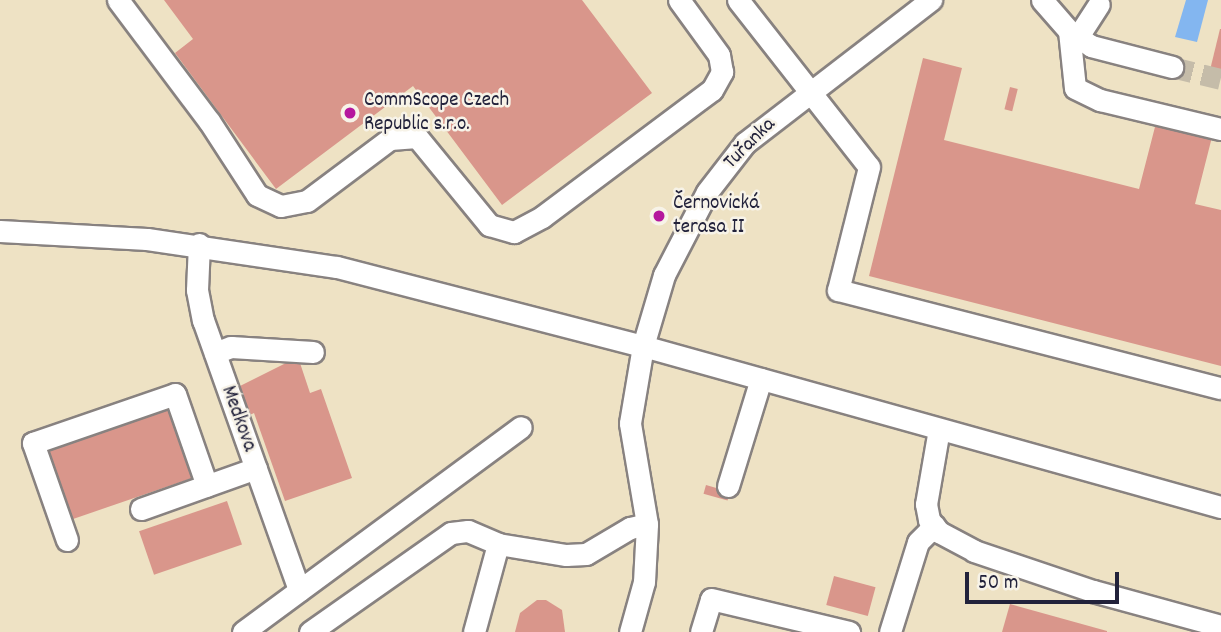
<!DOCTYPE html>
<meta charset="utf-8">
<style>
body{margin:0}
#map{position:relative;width:1221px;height:632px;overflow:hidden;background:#eee2c4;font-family:Dekko,sans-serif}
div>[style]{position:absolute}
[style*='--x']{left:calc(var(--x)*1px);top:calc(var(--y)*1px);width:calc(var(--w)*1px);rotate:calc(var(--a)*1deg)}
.water>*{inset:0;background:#83b6f0}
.building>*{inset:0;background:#d9968b;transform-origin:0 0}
.minor-tunnel>*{height:21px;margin-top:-10.5px;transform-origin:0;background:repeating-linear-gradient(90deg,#c5bca9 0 21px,transparent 0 31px)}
.roads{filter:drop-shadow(2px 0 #888280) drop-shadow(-2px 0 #888280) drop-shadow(0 2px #888280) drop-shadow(0 -2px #888280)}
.minor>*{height:21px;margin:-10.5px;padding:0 10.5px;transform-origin:10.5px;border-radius:10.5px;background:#fff}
.dots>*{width:19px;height:19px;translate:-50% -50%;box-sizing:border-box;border:4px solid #f7f3e8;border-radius:50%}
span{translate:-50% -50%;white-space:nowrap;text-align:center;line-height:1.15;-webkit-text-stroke:5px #f7f3e8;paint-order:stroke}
.poi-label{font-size:21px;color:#22223b}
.left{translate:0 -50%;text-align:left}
.street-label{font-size:21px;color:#22223b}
.scale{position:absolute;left:965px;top:572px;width:154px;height:32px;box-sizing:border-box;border:4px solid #22223b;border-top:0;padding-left:9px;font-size:21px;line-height:24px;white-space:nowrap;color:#22223b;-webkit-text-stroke:5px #f7f3e8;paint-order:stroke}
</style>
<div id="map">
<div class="water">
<div style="clip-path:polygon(1186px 0,1208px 0,1197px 42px,1175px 37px)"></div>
</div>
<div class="building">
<div style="clip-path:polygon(164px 0,582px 0,652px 93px,502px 205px,413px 86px,276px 189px,175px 53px,193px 39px)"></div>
<div style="clip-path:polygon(1220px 29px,1221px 29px,1221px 73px,1210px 70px)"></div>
<div style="clip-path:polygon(923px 58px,962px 68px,944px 140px,1139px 189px,1156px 123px,1212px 137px,1195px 204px,1221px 210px,1221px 366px,869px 276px)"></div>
<div style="left:1010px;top:87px;width:8px;height:23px;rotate:14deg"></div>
<div style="clip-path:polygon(298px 357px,310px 393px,321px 389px,352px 478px,285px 501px,254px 413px,250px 415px,240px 386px)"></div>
<div style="left:168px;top:407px;width:75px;height:130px;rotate:71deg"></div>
<div style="left:706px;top:485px;width:25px;height:9px;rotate:16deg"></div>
<div style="left:227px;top:501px;width:46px;height:93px;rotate:71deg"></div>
<div style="left:834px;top:576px;width:43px;height:30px;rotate:15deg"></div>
<div style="clip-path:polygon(537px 600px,546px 600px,562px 610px,565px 632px,515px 632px,520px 613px)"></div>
<div style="clip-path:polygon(1010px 604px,1107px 631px,1107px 632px,1002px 632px)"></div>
</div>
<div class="minor-tunnel">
<div style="--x:1172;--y:67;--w:50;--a:13.8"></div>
</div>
<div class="roads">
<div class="minor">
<div style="--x:118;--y:0;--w:151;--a:53.1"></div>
<div style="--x:209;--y:121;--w:88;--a:57"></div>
<div style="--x:257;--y:195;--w:26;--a:25"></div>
<div style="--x:281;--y:206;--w:26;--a:-11"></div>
<div style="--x:307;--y:201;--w:104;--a:-36.8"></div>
<div style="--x:390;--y:139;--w:27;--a:-4"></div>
<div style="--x:417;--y:137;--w:114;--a:50.7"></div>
<div style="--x:489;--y:225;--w:26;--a:16"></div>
<div style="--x:514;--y:232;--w:32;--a:-28"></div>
<div style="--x:542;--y:217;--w:212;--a:-36.8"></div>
<div style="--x:712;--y:90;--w:21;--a:-61"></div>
<div style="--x:722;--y:72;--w:17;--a:-100"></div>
<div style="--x:719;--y:55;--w:68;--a:-126"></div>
<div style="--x:738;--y:0;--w:212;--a:51.9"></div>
<div style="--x:869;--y:167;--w:127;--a:104.1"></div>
<div style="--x:838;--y:290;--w:395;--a:14.4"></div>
<div style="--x:1042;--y:0;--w:41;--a:48.9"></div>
<div style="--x:1069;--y:31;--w:27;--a:34"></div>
<div style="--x:1091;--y:46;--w:84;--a:14.5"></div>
<div style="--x:1069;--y:31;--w:57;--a:84"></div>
<div style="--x:1075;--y:88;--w:28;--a:26"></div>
<div style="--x:1100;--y:100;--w:124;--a:13.5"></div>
<div style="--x:1077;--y:38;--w:40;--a:-57.1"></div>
<div style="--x:0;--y:231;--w:147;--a:3.1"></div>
<div style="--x:147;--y:239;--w:192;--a:8.4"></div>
<div style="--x:337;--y:267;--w:316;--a:14.5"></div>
<div style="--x:643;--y:346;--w:600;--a:15.57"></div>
<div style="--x:199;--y:244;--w:46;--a:92.5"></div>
<div style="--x:197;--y:290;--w:31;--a:79"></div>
<div style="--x:203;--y:320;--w:287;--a:70.4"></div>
<div style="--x:215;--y:353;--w:17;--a:-21"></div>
<div style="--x:231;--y:347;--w:82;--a:3.5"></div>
<div style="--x:939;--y:429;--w:76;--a:99.8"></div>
<div style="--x:926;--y:504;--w:16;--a:79"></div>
<div style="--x:929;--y:520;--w:16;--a:50"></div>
<div style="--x:939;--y:532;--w:40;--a:28"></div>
<div style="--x:974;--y:551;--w:126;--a:18.6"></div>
<div style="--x:1093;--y:591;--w:133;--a:15.3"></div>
<div style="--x:728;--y:486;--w:112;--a:-72.9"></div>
<div style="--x:141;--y:509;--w:122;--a:-19.6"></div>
<div style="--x:67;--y:540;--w:103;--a:-109.3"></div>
<div style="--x:33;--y:443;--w:150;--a:-19"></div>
<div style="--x:175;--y:394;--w:97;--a:70.8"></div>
<div style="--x:243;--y:632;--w:345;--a:-36.4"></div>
<div style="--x:310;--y:632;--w:172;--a:-35.1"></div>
<div style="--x:451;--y:533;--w:17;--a:-7"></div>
<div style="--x:468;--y:531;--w:33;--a:23"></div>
<div style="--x:498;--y:544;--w:69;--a:9.2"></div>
<div style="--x:566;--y:555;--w:20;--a:-3"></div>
<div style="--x:586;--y:554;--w:51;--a:-30.6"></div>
<div style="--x:630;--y:528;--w:17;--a:-13"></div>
<div style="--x:474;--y:632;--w:91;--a:-74.7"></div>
<div style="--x:630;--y:632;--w:52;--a:-74.4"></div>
<div style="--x:644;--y:582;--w:58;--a:-87"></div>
<div style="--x:647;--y:524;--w:102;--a:-99.6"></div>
<div style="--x:630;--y:423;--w:78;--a:-80.4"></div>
<div style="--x:643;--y:346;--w:74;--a:-73.5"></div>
<div style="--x:664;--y:275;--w:93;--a:-62.6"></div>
<div style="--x:707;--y:192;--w:62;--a:-52.2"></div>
<div style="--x:745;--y:143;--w:235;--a:-37.6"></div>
<div style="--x:701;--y:632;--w:34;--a:-73"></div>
<div style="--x:711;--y:599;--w:142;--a:13.4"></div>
<div style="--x:890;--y:632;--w:94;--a:-72.7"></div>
<div style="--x:918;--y:542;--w:23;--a:-45"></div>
</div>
</div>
<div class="dots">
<div style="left:350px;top:113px;background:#b5179e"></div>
<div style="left:659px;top:216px;background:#b5179e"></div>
</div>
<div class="poi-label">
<span class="left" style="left:364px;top:113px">CommScope Czech<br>Republic s.r.o.</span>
<span class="left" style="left:673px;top:216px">Černovická<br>terasa II</span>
</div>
<div class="street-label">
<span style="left:750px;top:144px;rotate:-45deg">Tuřanka</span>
<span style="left:238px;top:419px;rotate:70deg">Medkova</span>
</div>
<div class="scale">50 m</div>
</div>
